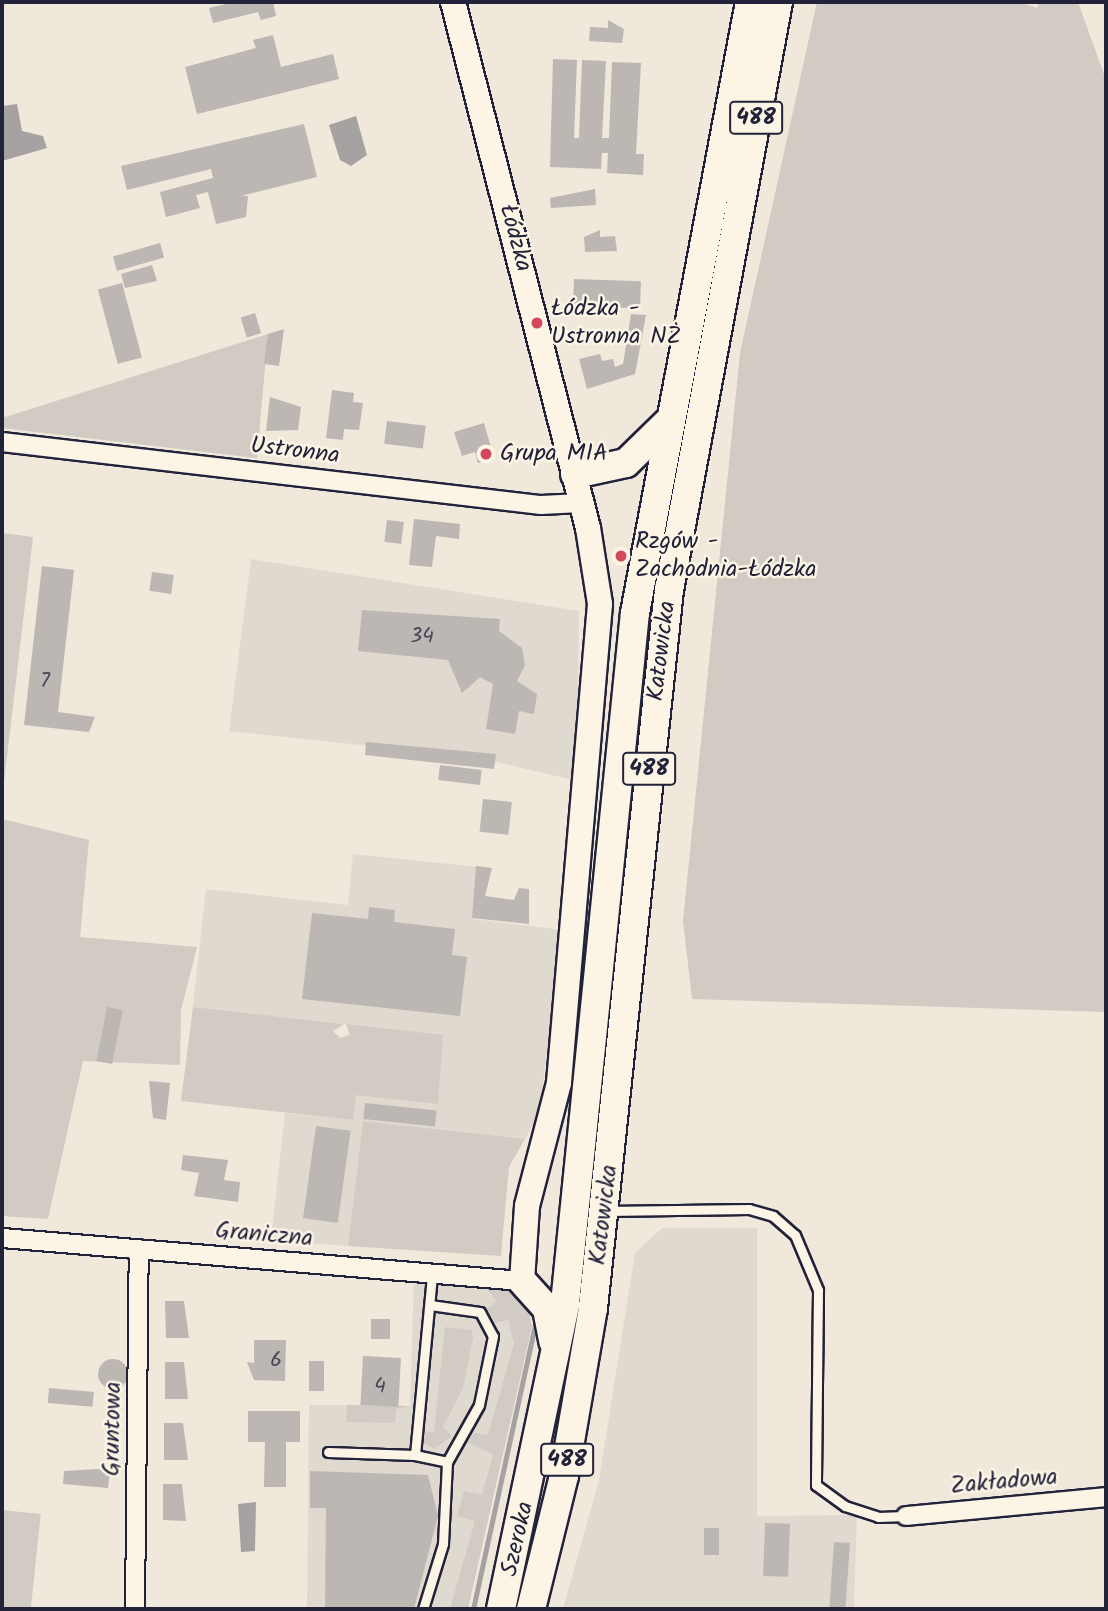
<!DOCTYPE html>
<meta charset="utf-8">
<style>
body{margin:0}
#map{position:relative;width:1108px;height:1611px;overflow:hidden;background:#efe8db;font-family:Kalam,sans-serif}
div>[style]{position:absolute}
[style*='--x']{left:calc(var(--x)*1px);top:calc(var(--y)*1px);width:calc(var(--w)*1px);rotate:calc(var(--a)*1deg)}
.built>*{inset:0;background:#e0d9cf}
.green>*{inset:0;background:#d1cbc3;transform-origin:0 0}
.water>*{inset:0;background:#a6a2a2}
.stream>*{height:5px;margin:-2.5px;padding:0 2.5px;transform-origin:2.5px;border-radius:2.5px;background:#a6a2a2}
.building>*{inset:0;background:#bcb7b3;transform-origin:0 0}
.round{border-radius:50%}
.roads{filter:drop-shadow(2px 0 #22223b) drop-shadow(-2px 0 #22223b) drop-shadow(0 2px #22223b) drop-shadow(0 -2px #22223b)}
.lane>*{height:9px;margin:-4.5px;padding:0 4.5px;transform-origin:4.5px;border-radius:4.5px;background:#fcf5e5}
.street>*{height:18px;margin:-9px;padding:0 9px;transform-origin:9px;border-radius:9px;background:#fcf5e5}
.secondary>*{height:24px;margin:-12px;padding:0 12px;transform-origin:12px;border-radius:12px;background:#fcf5e5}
.primary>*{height:28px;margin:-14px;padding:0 14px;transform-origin:14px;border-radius:14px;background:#fcf5e5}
.dots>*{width:19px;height:19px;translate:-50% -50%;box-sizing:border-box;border:4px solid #fcf5e5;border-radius:50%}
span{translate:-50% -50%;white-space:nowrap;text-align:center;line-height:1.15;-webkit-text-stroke:5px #fcf5e5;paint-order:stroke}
.number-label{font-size:21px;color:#484759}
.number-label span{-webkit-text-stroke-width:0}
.shield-label span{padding:2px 5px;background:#fcf5e5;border:2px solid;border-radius:5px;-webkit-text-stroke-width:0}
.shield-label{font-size:23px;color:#22223b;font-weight:700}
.street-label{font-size:24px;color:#22223b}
.poi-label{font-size:24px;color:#22223b}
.left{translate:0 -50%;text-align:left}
.frame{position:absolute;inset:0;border:4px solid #22223b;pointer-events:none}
</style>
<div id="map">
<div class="built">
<div style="clip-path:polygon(251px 559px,579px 611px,577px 781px,475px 757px,229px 731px)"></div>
<div style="clip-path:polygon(353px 854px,478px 867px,473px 919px,563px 930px,539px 1113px,525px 1139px,363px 1121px,348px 1246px,271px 1240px,285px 1113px,353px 1120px,362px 1026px,193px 1007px,206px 889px,348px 905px)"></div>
<div style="clip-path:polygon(662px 1228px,757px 1228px,757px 1516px,857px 1515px,854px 1609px,563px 1609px,599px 1480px,635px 1253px)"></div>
<div style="clip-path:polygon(414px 1277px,509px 1285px,518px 1331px,504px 1432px,455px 1609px,307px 1609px,309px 1405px,410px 1406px)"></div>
</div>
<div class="green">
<div style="clip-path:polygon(817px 2px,1019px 2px,1037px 8px,1039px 2px,1078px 2px,1106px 80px,1106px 1012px,692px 999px,683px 921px,740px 353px)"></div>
<div style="clip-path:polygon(268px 334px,257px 458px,2px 428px,2px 418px)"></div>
<div style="clip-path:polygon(2px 533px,33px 537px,2px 799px)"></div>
<div style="clip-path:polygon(2px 819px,89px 840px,80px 937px,197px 947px,181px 1010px,180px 1065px,83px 1061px,48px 1219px,2px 1216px)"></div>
<div style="clip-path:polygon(193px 1007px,344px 1024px,333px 1031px,340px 1038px,350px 1035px,346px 1024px,443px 1035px,438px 1104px,356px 1095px,353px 1120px,181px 1101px)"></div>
<div style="clip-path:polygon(363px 1121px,525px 1139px,509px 1167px,501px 1256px,348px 1246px)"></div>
<div style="clip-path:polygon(484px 1286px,525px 1293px,532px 1326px,468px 1609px,450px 1609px,475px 1521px,457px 1516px,464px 1491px,482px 1495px,493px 1454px,468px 1443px,474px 1433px,488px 1435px,514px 1344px,508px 1320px,496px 1323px,487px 1309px,497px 1301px)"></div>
<div style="clip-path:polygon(445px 1327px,472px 1330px,473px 1338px,463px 1388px,443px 1427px,452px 1436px,434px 1449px,423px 1442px,422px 1431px,434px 1432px)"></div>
<div style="clip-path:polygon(347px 1405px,410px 1406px,396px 1409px,395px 1423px,346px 1422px)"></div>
<div style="left:2px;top:1510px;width:39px;height:99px;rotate:6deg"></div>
</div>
<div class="water">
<div style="clip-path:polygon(17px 104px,22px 131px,43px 136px,47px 148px,2px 161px,2px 106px)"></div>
<div style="clip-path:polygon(356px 116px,367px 155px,351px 166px,340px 160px,329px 125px)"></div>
<div style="clip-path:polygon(256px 1502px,255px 1551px,241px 1552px,238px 1504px)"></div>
</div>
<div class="stream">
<div style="--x:473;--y:1609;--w:292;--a:-77.7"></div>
</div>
<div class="building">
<div style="clip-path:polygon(235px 2px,273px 2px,276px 16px,261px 20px,258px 12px,213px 23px,209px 8px)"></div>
<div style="clip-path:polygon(608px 20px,624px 29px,622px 43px,589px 41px,590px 27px,608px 28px)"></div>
<div style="clip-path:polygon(273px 35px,281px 67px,333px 54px,339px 79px,197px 114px,185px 67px,256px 48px,253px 40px)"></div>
<div style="clip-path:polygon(553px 59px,577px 60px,574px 138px,579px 138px,582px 60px,606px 61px,602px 138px,609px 138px,612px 62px,641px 63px,636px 154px,644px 154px,643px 175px,607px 173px,608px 153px,602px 153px,601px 169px,550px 167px)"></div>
<div style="clip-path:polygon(304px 124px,317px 177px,241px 196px,248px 196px,246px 217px,216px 224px,208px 192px,196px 195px,200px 208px,166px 217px,160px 192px,213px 178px,211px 169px,127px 190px,121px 166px)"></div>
<div style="clip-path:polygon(595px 189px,596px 205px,551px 208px,550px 198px)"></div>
<div style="clip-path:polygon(600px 230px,600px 237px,615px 236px,617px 251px,585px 252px,584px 237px)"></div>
<div style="left:160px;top:243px;width:15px;height:49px;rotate:74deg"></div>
<div style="clip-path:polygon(152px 265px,157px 281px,125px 288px,121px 274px)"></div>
<div style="left:574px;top:279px;width:67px;height:27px;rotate:2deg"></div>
<div style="left:122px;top:283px;width:77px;height:25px;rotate:75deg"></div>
<div style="left:255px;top:313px;width:21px;height:15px;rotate:73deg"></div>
<div style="clip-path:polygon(631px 314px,646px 315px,635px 374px,587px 389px,579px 359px,600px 354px,602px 361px,613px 359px,615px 367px,623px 364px)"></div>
<div style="clip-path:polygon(284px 329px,279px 366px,264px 364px,268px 334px)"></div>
<div style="clip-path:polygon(332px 390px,354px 393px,353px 402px,363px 403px,359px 430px,344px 429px,343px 440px,326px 438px)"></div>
<div style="clip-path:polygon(270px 397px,301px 407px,298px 430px,266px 431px)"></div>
<div style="left:387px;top:421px;width:39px;height:23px;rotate:7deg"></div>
<div style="clip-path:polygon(484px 423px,494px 458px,478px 463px,475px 452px,462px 456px,454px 432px)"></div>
<div style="clip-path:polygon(414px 519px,460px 524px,459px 539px,436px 536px,432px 567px,409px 565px)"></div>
<div style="left:387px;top:520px;width:17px;height:22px;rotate:7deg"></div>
<div style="clip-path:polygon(42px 566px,74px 570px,58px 712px,95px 717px,89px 732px,24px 725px)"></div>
<div style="left:152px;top:572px;width:22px;height:19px;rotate:8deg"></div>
<div style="clip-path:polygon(362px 610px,500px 619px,499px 631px,522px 648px,525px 665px,517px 681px,537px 694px,534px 714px,519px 711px,515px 734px,486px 729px,493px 684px,480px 677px,462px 693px,448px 660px,358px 651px)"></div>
<div style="clip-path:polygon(366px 742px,496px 754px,494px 769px,365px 755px)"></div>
<div style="left:440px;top:765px;width:42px;height:15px;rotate:7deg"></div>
<div style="left:483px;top:799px;width:29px;height:33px;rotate:6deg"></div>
<div style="clip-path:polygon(476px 866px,492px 868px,485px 896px,514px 900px,519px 888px,529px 889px,529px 924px,472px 918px)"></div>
<div style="clip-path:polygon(369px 907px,395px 910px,394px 922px,455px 929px,452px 955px,467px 957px,460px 1016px,302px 999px,312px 913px,368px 919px)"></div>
<div style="left:107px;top:1007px;width:16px;height:55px;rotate:11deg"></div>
<div style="clip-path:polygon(149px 1081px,170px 1083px,166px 1120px,153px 1118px)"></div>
<div style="left:365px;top:1103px;width:72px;height:16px;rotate:6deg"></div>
<div style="left:316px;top:1126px;width:35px;height:93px;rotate:8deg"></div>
<div style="clip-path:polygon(183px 1155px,228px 1160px,224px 1180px,240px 1182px,238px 1202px,194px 1196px,199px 1173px,181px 1170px)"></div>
<div style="clip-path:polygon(165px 1301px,184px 1301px,189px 1338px,166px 1338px)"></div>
<div style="left:371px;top:1319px;width:19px;height:20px"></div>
<div style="clip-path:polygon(254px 1340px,286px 1340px,285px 1381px,254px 1380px,247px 1362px,254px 1363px)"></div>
<div style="left:363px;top:1356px;width:38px;height:49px;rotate:3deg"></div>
<div class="round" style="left:98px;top:1359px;width:30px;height:30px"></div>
<div style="left:309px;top:1361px;width:15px;height:30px"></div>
<div style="clip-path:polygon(165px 1362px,184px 1362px,188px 1399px,165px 1399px)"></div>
<div style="left:49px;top:1388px;width:45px;height:15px;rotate:5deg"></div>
<div style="clip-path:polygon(248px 1411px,300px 1411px,300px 1442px,286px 1442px,286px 1487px,264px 1487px,265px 1442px,248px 1442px)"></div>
<div style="clip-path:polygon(164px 1423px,183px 1423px,188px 1460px,164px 1460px)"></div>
<div style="clip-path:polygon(97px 1469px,110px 1471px,108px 1488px,63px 1484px,64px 1471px)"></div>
<div style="clip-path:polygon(310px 1471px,428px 1475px,438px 1516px,414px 1609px,325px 1609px,326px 1508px,310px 1508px)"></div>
<div style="clip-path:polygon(163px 1484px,182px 1484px,186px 1521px,163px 1520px)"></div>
<div style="left:765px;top:1523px;width:25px;height:53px;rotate:2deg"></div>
<div style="left:704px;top:1528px;width:15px;height:27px"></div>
<div style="left:834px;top:1542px;width:16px;height:67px;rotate:4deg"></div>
</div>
<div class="roads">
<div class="lane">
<div style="--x:606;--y:1211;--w:143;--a:-0.8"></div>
<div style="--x:749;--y:1209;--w:25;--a:16"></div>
<div style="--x:773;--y:1216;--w:29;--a:41"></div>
<div style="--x:795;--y:1235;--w:60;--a:67.3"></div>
<div style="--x:818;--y:1290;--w:195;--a:90.6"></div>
<div style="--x:816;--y:1485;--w:36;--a:36"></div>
<div style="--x:845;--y:1506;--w:35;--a:18"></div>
<div style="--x:878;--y:1517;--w:28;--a:-2"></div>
<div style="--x:430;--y:1305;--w:50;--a:8"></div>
<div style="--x:480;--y:1312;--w:27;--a:62"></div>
<div style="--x:493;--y:1336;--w:70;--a:101.5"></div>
<div style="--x:479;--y:1405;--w:65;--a:119.3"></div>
<div style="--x:328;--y:1452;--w:87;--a:2"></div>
<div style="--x:415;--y:1455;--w:33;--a:12"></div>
<div style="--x:447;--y:1462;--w:82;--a:92.8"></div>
<div style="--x:443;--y:1544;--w:68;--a:107.1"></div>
<div style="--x:415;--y:1455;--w:182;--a:-84.6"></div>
</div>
<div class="street">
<div style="--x:2;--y:442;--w:543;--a:6.67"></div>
<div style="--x:541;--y:505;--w:40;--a:-2.9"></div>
<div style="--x:2;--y:1238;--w:522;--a:4.73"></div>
<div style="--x:906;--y:1516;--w:201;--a:-5.4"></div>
<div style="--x:135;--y:1609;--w:360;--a:-89.4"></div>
</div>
<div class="secondary">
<div style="--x:453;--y:2;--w:543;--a:75.61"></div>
<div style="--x:588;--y:528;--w:77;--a:81"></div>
<div style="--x:600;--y:604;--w:481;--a:94.9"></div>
<div style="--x:559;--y:1083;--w:127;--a:104.6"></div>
<div style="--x:527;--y:1206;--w:75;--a:93.8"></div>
</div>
<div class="primary">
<div style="--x:575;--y:474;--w:52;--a:-12.2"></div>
<div style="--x:626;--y:463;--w:62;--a:-44.3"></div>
<div style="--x:522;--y:1281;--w:38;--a:48"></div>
<div style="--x:547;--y:1309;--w:33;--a:79"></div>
<div style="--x:501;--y:1609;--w:312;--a:-78.1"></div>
<div style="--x:565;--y:1304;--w:695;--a:-84.22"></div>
<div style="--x:635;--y:613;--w:622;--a:-79.34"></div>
<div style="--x:531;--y:1609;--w:137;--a:-76.1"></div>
<div style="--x:564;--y:1476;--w:170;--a:-80.2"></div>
<div style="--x:593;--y:1308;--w:722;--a:-83.96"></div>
<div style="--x:669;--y:590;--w:598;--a:-79.5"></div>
</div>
</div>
<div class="dots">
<div style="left:537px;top:323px;background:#d1495b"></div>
<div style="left:486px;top:454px;background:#d1495b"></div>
<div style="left:621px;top:556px;background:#d1495b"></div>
</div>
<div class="number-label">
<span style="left:422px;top:637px">34</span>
<span style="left:45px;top:682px">7</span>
<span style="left:276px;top:1361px">6</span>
<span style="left:380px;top:1387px">4</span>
</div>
<div class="shield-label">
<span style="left:756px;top:118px">488</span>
<span style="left:649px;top:769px">488</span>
<span style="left:567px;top:1460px">488</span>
</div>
<div class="street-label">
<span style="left:515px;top:238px;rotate:75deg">Łódzka</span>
<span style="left:295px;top:451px;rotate:7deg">Ustronna</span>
<span style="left:662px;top:651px;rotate:-83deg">Katowicka</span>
<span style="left:604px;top:1215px;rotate:-83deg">Katowicka</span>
<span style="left:264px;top:1235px;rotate:5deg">Graniczna</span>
<span style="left:113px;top:1429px;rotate:-89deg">Gruntowa</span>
<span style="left:1004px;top:1482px;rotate:-5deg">Zakładowa</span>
<span style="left:518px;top:1539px;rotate:-77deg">Szeroka</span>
</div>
<div class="poi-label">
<span class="left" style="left:551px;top:323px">Łódzka -<br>Ustronna NŻ</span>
<span class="left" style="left:500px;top:454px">Grupa MIA</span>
<span class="left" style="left:635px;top:556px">Rzgów -<br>Zachodnia-Łódzka</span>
</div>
<div class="frame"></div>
</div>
